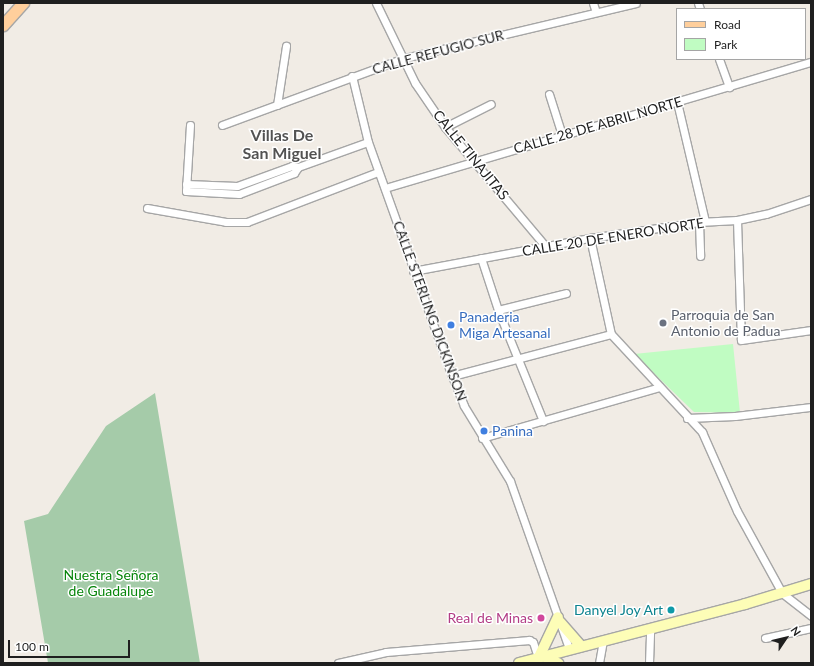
<!DOCTYPE html>
<meta charset="utf-8">
<style>
body{margin:0}
#map{position:relative;width:814px;height:666px;overflow:hidden;background:#f1ece5;font-family:Lato,sans-serif}
div>[style]{position:absolute}
[style*='--x']{left:calc(var(--x)*1px);top:calc(var(--y)*1px);width:calc(var(--w)*1px);rotate:calc(var(--a)*1deg)}
.cemetery>*{inset:0;background:#a5cba9}
.park>*{inset:0;background:#c0fcc2}
.roads{filter:drop-shadow(1px 0 #a6a6a6) drop-shadow(-1px 0 #a6a6a6) drop-shadow(0 1px #a6a6a6) drop-shadow(0 -1px #a6a6a6)}
.minor>*{height:7px;margin:-3.5px;padding:0 3.5px;transform-origin:3.5px;border-radius:3.5px;background:#fff}
.secondary>*{height:10px;margin:-5px;padding:0 5px;transform-origin:5px;border-radius:5px;background:#fdfdb7}
.primary>*{height:11px;margin:-5.5px;padding:0 5.5px;transform-origin:5.5px;border-radius:5.5px;background:#ffcf9c}
.dots>*{width:11px;height:11px;translate:-50% -50%;box-sizing:border-box;border:2px solid #fff;border-radius:50%}
span{translate:-50% -50%;white-space:nowrap;text-align:center;line-height:1.15;-webkit-text-stroke:3px #fff;paint-order:stroke}
.street-label{font-size:14px;color:#1f1f1f}
.worship-label{font-size:14px;color:#5b616d}
.left{translate:0 -50%;text-align:left}
.shop-label{font-size:14px;color:#366cbe}
.park-label{font-size:14px;color:#06850a}
.culture-label{font-size:14px;color:#0d838f}
.right{translate:-100% -50%;text-align:right}
.hotel-label{font-size:14px;color:#b23c85}
.quarter-label{font-size:16px;color:#525252;font-weight:700}
.frame{position:absolute;inset:0;border:4px solid #1f1f1f;pointer-events:none}
.legend{position:absolute;left:676px;top:8px;width:130px;height:52px;box-sizing:border-box;background:#fff;border:1px solid #a5a5a5;margin:0;padding:5px 7px;list-style:none;font-size:12px;color:#1f1f1f}
.legend li{display:flex;align-items:center;gap:8px;height:20px}
.legend b{width:20px;border:1px solid #a5a5a5}
.north{position:absolute;left:766px;top:618px;width:40px;height:40px;-webkit-text-stroke:3px #fff;paint-order:stroke;rotate:55deg;font-size:11px;font-weight:700;line-height:16px;text-align:center;color:#1f1f1f}
.north::after{content:'';display:block;margin:auto;width:14px;height:18px;background:#1f1f1f;clip-path:polygon(50% 0,100% 100%,50% 72%,0 100%)}
.scale{position:absolute;left:8px;top:640px;width:122px;height:18px;box-sizing:border-box;border:2px solid #1f1f1f;border-top:0;padding-left:5px;font-size:12px;line-height:14px;white-space:nowrap;color:#1f1f1f;-webkit-text-stroke:3px #fff;paint-order:stroke}
</style>
<div id="map">
<div class="cemetery">
<div style="clip-path:polygon(155px 393px,200px 663px,48px 663px,24px 521px,48px 514px,106px 426px)"></div>
</div>
<div class="park">
<div style="clip-path:polygon(733px 344px,740px 413px,694px 412px,634px 354px)"></div>
</div>
<div class="roads">
<div class="minor">
<div style="--x:376;--y:3;--w:89;--a:64"></div>
<div style="--x:415;--y:83;--w:53;--a:55.7"></div>
<div style="--x:445;--y:127;--w:157;--a:49.9"></div>
<div style="--x:593;--y:3;--w:9;--a:72"></div>
<div style="--x:698;--y:3;--w:6;--a:72"></div>
<div style="--x:719;--y:59;--w:30;--a:70"></div>
<div style="--x:352;--y:76;--w:68;--a:76.4"></div>
<div style="--x:368;--y:142;--w:249;--a:70.3"></div>
<div style="--x:452;--y:376;--w:32;--a:68"></div>
<div style="--x:464;--y:406;--w:88;--a:58.5"></div>
<div style="--x:510;--y:481;--w:178;--a:70.6"></div>
<div style="--x:549;--y:94;--w:43;--a:72.4"></div>
<div style="--x:677;--y:102;--w:122;--a:76.8"></div>
<div style="--x:277;--y:105;--w:60;--a:-81.3"></div>
<div style="--x:190;--y:125;--w:66;--a:93.5"></div>
<div style="--x:186;--y:191;--w:53;--a:3.2"></div>
<div style="--x:239;--y:194;--w:59;--a:-20.9"></div>
<div style="--x:294;--y:173;--w:7;--a:-56"></div>
<div style="--x:298;--y:167;--w:74;--a:-19.7"></div>
<div style="--x:222;--y:125;--w:194;--a:-20.2"></div>
<div style="--x:404;--y:58;--w:238;--a:-13.3"></div>
<div style="--x:445;--y:127;--w:51;--a:-26.6"></div>
<div style="--x:186;--y:184;--w:51;--a:2.2"></div>
<div style="--x:237;--y:186;--w:59;--a:-20"></div>
<div style="--x:292;--y:166;--w:6;--a:9"></div>
<div style="--x:385;--y:188;--w:444;--a:-16.5"></div>
<div style="--x:147;--y:208;--w:80;--a:10"></div>
<div style="--x:226;--y:222;--w:21;--a:0"></div>
<div style="--x:247;--y:222;--w:140;--a:-20.9"></div>
<div style="--x:737;--y:220;--w:120;--a:88.1"></div>
<div style="--x:741;--y:340;--w:71;--a:-8.1"></div>
<div style="--x:699;--y:222;--w:34;--a:88"></div>
<div style="--x:590;--y:238;--w:98;--a:77.7"></div>
<div style="--x:611;--y:334;--w:134;--a:47.1"></div>
<div style="--x:702;--y:432;--w:86;--a:66.1"></div>
<div style="--x:737;--y:511;--w:94;--a:61.2"></div>
<div style="--x:782;--y:593;--w:37;--a:38"></div>
<div style="--x:481;--y:258;--w:55;--a:71.9"></div>
<div style="--x:498;--y:310;--w:120;--a:67.9"></div>
<div style="--x:413;--y:271;--w:180;--a:-10.6"></div>
<div style="--x:590;--y:238;--w:110;--a:-8.4"></div>
<div style="--x:699;--y:222;--w:38;--a:-3"></div>
<div style="--x:737;--y:220;--w:30;--a:-12"></div>
<div style="--x:766;--y:214;--w:47;--a:-18.4"></div>
<div style="--x:498;--y:310;--w:70;--a:-14"></div>
<div style="--x:452;--y:376;--w:164;--a:-14.8"></div>
<div style="--x:687;--y:418;--w:48;--a:-2.4"></div>
<div style="--x:735;--y:416;--w:77;--a:-6.8"></div>
<div style="--x:482;--y:438;--w:185;--a:-16"></div>
<div style="--x:765;--y:638;--w:47;--a:-12.3"></div>
<div style="--x:338;--y:663;--w:49;--a:-12.9"></div>
<div style="--x:386;--y:652;--w:144;--a:-4.8"></div>
<div style="--x:529;--y:640;--w:4;--a:27"></div>
<div style="--x:533;--y:642;--w:16;--a:72"></div>
<div style="--x:599;--y:663;--w:22;--a:-80"></div>
<div style="--x:649;--y:663;--w:34;--a:-88"></div>
</div>
<div class="secondary">
<div style="--x:560;--y:622;--w:32;--a:49"></div>
<div style="--x:543;--y:656;--w:17;--a:25"></div>
<div style="--x:539;--y:657;--w:44;--a:-64.6"></div>
<div style="--x:519;--y:663;--w:234;--a:-14.6"></div>
<div style="--x:745;--y:604;--w:69;--a:-16.9"></div>
</div>
<div class="primary">
<div style="--x:3;--y:25;--w:30;--a:-48"></div>
</div>
</div>
<div class="dots">
<div style="left:663px;top:323px;background:#6b7280"></div>
<div style="left:451px;top:325px;background:#3f7fe0"></div>
<div style="left:484px;top:431px;background:#3f7fe0"></div>
<div style="left:671px;top:610px;background:#0f9aa8"></div>
<div style="left:541px;top:618px;background:#d1479c"></div>
</div>
<div class="street-label">
<span style="left:438px;top:52px;rotate:-15deg">CALLE REFUGIO SUR</span>
<span style="left:598px;top:125px;rotate:-16deg">CALLE 28 DE ABRIL NORTE</span>
<span style="left:471px;top:155px;rotate:51deg">CALLE TINAJITAS</span>
<span style="left:613px;top:237px;rotate:-9deg">CALLE 20 DE ENERO NORTE</span>
<span style="left:430px;top:311px;rotate:70deg">CALLE STERLING DICKINSON</span>
</div>
<div class="worship-label">
<span class="left" style="left:671px;top:323px">Parroquia de San<br>Antonio de Padua</span>
</div>
<div class="shop-label">
<span class="left" style="left:459px;top:325px">Panaderia<br>Miga Artesanal</span>
<span class="left" style="left:492px;top:431px">Panina</span>
</div>
<div class="park-label">
<span style="left:111px;top:583px">Nuestra Señora<br>de Guadalupe</span>
</div>
<div class="culture-label">
<span class="right" style="left:663px;top:610px">Danyel Joy Art</span>
</div>
<div class="hotel-label">
<span class="right" style="left:533px;top:618px">Real de Minas</span>
</div>
<div class="quarter-label">
<span style="left:282px;top:144px">Villas De<br>San Miguel</span>
</div>
<div class="frame"></div>
<ul class="legend">
<li><b style="height:5px;background:#ffcf9c"></b>Road</li>
<li><b style="height:11px;background:#c0fcc2"></b>Park</li>
</ul>
<div class="north">N</div>
<div class="scale">100 m</div>
</div>
